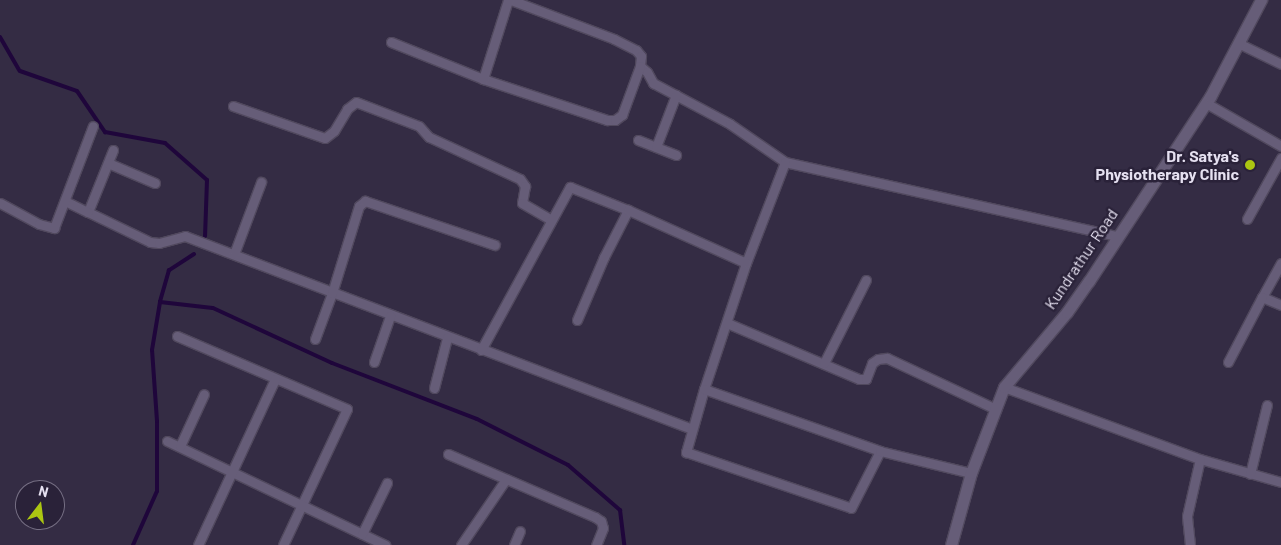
<!DOCTYPE html>
<style>
body{margin:0}
#map{position:relative;width:1281px;height:545px;overflow:hidden;background:#342c44;font-family:Barlow,sans-serif}
div>[style]{position:absolute}
[style*='--x']{left:calc(var(--x)*1px);top:calc(var(--y)*1px);width:calc(var(--w)*1px);rotate:calc(var(--a)*1deg)}
.stream>*{height:4px;margin:-2px;padding:0 2px;transform-origin:2px;border-radius:2px;background:#1f063b}
.roads{filter:drop-shadow(1px 0 #51495e) drop-shadow(-1px 0 #51495e) drop-shadow(0 1px #51495e) drop-shadow(0 -1px #51495e)}
.minor>*{height:9px;margin:-4.5px;padding:0 4.5px;transform-origin:4.5px;border-radius:4.5px;background:#665d78}
.tertiary>*{height:11px;margin:-5.5px;padding:0 5.5px;transform-origin:5.5px;border-radius:5.5px;background:#665d78}
.dots>*{width:14px;height:14px;translate:-50% -50%;box-sizing:border-box;border:2px solid #2a2239;border-radius:50%}
span{translate:-50% -50%;white-space:nowrap;text-align:center;line-height:1.15;-webkit-text-stroke:5px #2a2239;paint-order:stroke}
.poi-label{font-size:16px;color:#e6e1f1;font-weight:700}
.right{translate:-100% -50%;text-align:right}
.street-label{font-size:16px;color:#e6e1f1}
.north{position:absolute;left:15px;top:480px;width:50px;height:50px;box-sizing:border-box;background:#2a2239;border:1px solid #756e83;border-radius:50%;rotate:15deg;font-size:14px;font-weight:700;line-height:20px;text-align:center;color:#e6e1f1}
.north::after{content:'';display:block;margin:auto;width:18px;height:22px;background:#acc612;clip-path:polygon(50% 0,100% 100%,50% 72%,0 100%)}
</style>
<div id="map">
<div class="stream">
<div style="--x:0;--y:37;--w:39;--a:60"></div>
<div style="--x:20;--y:71;--w:60;--a:19.3"></div>
<div style="--x:77;--y:91;--w:50;--a:55.7"></div>
<div style="--x:105;--y:132;--w:61;--a:10.4"></div>
<div style="--x:165;--y:143;--w:56;--a:41.4"></div>
<div style="--x:207;--y:180;--w:56;--a:92"></div>
<div style="--x:194;--y:254;--w:30;--a:147"></div>
<div style="--x:169;--y:270;--w:33;--a:106"></div>
<div style="--x:160;--y:302;--w:53;--a:6.5"></div>
<div style="--x:213;--y:308;--w:131;--a:24.8"></div>
<div style="--x:332;--y:363;--w:155;--a:21.1"></div>
<div style="--x:477;--y:419;--w:102;--a:26.8"></div>
<div style="--x:568;--y:465;--w:69;--a:40.9"></div>
<div style="--x:620;--y:510;--w:35;--a:83"></div>
<div style="--x:133;--y:545;--w:59;--a:-66"></div>
<div style="--x:157;--y:491;--w:70;--a:-90"></div>
<div style="--x:157;--y:421;--w:71;--a:-94"></div>
<div style="--x:152;--y:350;--w:49;--a:-80.5"></div>
</div>
<div class="roads">
<div class="minor">
<div style="--x:511;--y:0;--w:110;--a:20.7"></div>
<div style="--x:614;--y:39;--w:25;--a:27"></div>
<div style="--x:636;--y:50;--w:8;--a:50"></div>
<div style="--x:641;--y:56;--w:10;--a:96"></div>
<div style="--x:640;--y:66;--w:9;--a:41"></div>
<div style="--x:647;--y:72;--w:13;--a:61"></div>
<div style="--x:653;--y:83;--w:87;--a:28"></div>
<div style="--x:730;--y:124;--w:67;--a:34.6"></div>
<div style="--x:785;--y:162;--w:340;--a:12.6"></div>
<div style="--x:391;--y:42;--w:99;--a:21.9"></div>
<div style="--x:483;--y:79;--w:131;--a:18.3"></div>
<div style="--x:607;--y:120;--w:8;--a:0"></div>
<div style="--x:615;--y:120;--w:9;--a:-36"></div>
<div style="--x:622;--y:115;--w:52;--a:-69.8"></div>
<div style="--x:1238;--y:43;--w:48;--a:26"></div>
<div style="--x:483;--y:79;--w:83;--a:-72.4"></div>
<div style="--x:1206;--y:103;--w:86;--a:29.8"></div>
<div style="--x:233;--y:106;--w:97;--a:19.2"></div>
<div style="--x:325;--y:138;--w:11;--a:-38"></div>
<div style="--x:334;--y:131;--w:26;--a:-59"></div>
<div style="--x:347;--y:109;--w:11;--a:-38"></div>
<div style="--x:356;--y:102;--w:67;--a:20.9"></div>
<div style="--x:419;--y:126;--w:15;--a:48"></div>
<div style="--x:429;--y:137;--w:100;--a:24.8"></div>
<div style="--x:520;--y:179;--w:9;--a:54"></div>
<div style="--x:525;--y:186;--w:17;--a:100"></div>
<div style="--x:522;--y:203;--w:34;--a:30"></div>
<div style="--x:638;--y:140;--w:41;--a:21.5"></div>
<div style="--x:656;--y:147;--w:56;--a:-69"></div>
<div style="--x:113;--y:150;--w:67;--a:112"></div>
<div style="--x:88;--y:212;--w:69;--a:25.8"></div>
<div style="--x:150;--y:242;--w:9;--a:6"></div>
<div style="--x:159;--y:243;--w:27;--a:-15"></div>
<div style="--x:185;--y:236;--w:542;--a:20.84"></div>
<div style="--x:785;--y:162;--w:108;--a:111.1"></div>
<div style="--x:746;--y:263;--w:133;--a:108.4"></div>
<div style="--x:704;--y:389;--w:66;--a:105.9"></div>
<div style="--x:686;--y:452;--w:174;--a:18.7"></div>
<div style="--x:851;--y:508;--w:64;--a:-63"></div>
<div style="--x:108;--y:163;--w:51;--a:23.1"></div>
<div style="--x:65;--y:201;--w:25;--a:26"></div>
<div style="--x:0;--y:203;--w:44;--a:28.3"></div>
<div style="--x:39;--y:224;--w:16;--a:15"></div>
<div style="--x:54;--y:228;--w:109;--a:-69.1"></div>
<div style="--x:1247;--y:219;--w:70;--a:-60.9"></div>
<div style="--x:234;--y:254;--w:77;--a:-69.4"></div>
<div style="--x:1281;--y:263;--w:39;--a:119"></div>
<div style="--x:1262;--y:297;--w:21;--a:23"></div>
<div style="--x:577;--y:320;--w:69;--a:-66.8"></div>
<div style="--x:604;--y:257;--w:53;--a:-62.9"></div>
<div style="--x:727;--y:323;--w:143;--a:23"></div>
<div style="--x:859;--y:379;--w:7;--a:0"></div>
<div style="--x:866;--y:379;--w:17;--a:-69"></div>
<div style="--x:872;--y:363;--w:7;--a:-34"></div>
<div style="--x:878;--y:359;--w:9;--a:-6"></div>
<div style="--x:887;--y:358;--w:120;--a:25.1"></div>
<div style="--x:177;--y:336;--w:185;--a:23.2"></div>
<div style="--x:347;--y:409;--w:150;--a:115.2"></div>
<div style="--x:315;--y:339;--w:49;--a:-69.7"></div>
<div style="--x:332;--y:293;--w:91;--a:-72.8"></div>
<div style="--x:359;--y:206;--w:8;--a:-40"></div>
<div style="--x:365;--y:201;--w:137;--a:18.7"></div>
<div style="--x:481;--y:350;--w:186;--a:-61.4"></div>
<div style="--x:570;--y:187;--w:62;--a:21.6"></div>
<div style="--x:628;--y:210;--w:129;--a:24.2"></div>
<div style="--x:374;--y:362;--w:49;--a:-70.8"></div>
<div style="--x:1228;--y:362;--w:73;--a:-62.4"></div>
<div style="--x:824;--y:363;--w:93;--a:-63.2"></div>
<div style="--x:1004;--y:387;--w:209;--a:20.2"></div>
<div style="--x:1200;--y:459;--w:84;--a:15.9"></div>
<div style="--x:434;--y:388;--w:52;--a:-75.4"></div>
<div style="--x:704;--y:389;--w:187;--a:19.4"></div>
<div style="--x:880;--y:451;--w:94;--a:13.6"></div>
<div style="--x:167;--y:441;--w:242;--a:25.5"></div>
<div style="--x:180;--y:446;--w:57;--a:-65.2"></div>
<div style="--x:448;--y:454;--w:160;--a:23.2"></div>
<div style="--x:595;--y:517;--w:7;--a:34"></div>
<div style="--x:601;--y:521;--w:7;--a:74"></div>
<div style="--x:603;--y:528;--w:18;--a:112"></div>
<div style="--x:1250;--y:474;--w:71;--a:-76.2"></div>
<div style="--x:362;--y:534;--w:57;--a:-63.9"></div>
<div style="--x:198;--y:545;--w:183;--a:-65.1"></div>
<div style="--x:461;--y:545;--w:80;--a:-55.7"></div>
<div style="--x:514;--y:545;--w:15;--a:-67"></div>
<div style="--x:1190;--y:545;--w:29;--a:-96"></div>
<div style="--x:1187;--y:516;--w:58;--a:-77.2"></div>
</div>
<div class="tertiary">
<div style="--x:951;--y:545;--w:75;--a:-74.5"></div>
<div style="--x:971;--y:473;--w:92;--a:-69"></div>
<div style="--x:1004;--y:387;--w:98;--a:-50"></div>
<div style="--x:1067;--y:312;--w:38;--a:-55"></div>
<div style="--x:1089;--y:281;--w:220;--a:-56.7"></div>
<div style="--x:1210;--y:97;--w:110;--a:-62.3"></div>
</div>
</div>
<div class="dots">
<div style="left:1250px;top:165px;background:#acc612"></div>
</div>
<div class="poi-label">
<span class="right" style="left:1239px;top:165px">Dr. Satya's<br>Physiotherapy Clinic</span>
</div>
<div class="street-label">
<span style="left:1081px;top:259px;rotate:-56deg">Kundrathur Road</span>
</div>
<div class="north">N</div>
</div>
